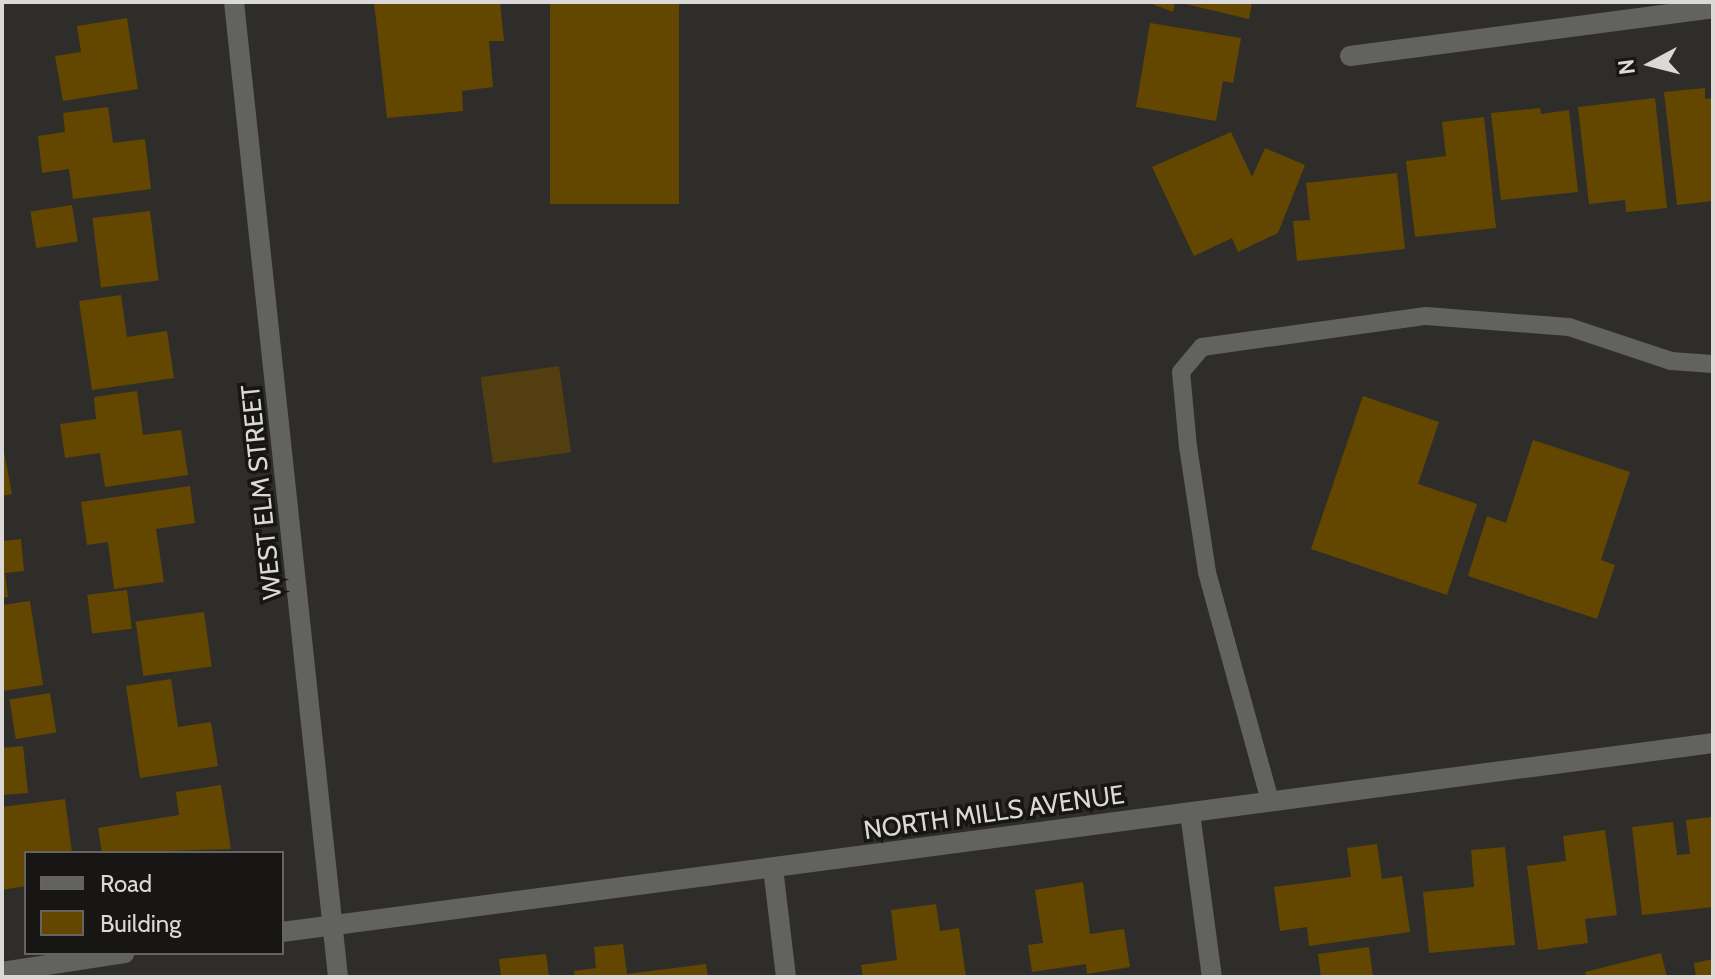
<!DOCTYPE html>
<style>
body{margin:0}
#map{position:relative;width:1715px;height:979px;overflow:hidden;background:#2f2d2a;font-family:Cabin,sans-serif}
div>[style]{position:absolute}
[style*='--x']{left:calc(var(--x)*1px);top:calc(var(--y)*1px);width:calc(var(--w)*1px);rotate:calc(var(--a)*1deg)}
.green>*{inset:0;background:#533e11;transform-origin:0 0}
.building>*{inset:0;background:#634701;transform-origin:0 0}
.service>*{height:18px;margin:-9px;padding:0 9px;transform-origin:9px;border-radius:9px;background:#626260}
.minor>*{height:20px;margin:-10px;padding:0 10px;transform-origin:10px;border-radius:10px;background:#626260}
.tertiary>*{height:20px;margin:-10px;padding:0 10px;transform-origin:10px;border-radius:10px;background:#626260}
span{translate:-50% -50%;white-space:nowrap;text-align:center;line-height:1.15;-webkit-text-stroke:7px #171614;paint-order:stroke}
.street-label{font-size:26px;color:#dad9d7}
.frame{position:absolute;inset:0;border:4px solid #dad9d7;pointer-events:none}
.legend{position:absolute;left:24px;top:851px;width:260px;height:104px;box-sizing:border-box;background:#171614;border:2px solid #656462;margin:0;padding:10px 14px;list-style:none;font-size:24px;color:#dad9d7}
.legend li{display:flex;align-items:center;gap:16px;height:40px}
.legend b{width:40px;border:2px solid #656462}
.north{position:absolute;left:1611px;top:24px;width:80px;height:80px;-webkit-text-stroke:6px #171614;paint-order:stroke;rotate:263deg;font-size:22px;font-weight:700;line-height:32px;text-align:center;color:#dad9d7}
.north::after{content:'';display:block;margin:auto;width:28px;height:36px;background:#dad9d7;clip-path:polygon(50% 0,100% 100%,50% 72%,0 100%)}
</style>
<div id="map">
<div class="green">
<div style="left:559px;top:366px;width:87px;height:79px;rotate:82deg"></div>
</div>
<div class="building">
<div style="clip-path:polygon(374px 2px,500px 2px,504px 41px,489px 41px,493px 87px,462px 91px,463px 111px,387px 118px)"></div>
<div style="left:550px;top:2px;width:129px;height:202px"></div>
<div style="clip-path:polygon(1147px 2px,1175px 2px,1173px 12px)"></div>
<div style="clip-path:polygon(1177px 2px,1252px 2px,1249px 19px)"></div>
<div style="clip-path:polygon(127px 18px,138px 89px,63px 101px,55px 56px,81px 52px,77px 26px)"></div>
<div style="clip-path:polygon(1150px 23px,1241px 38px,1233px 83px,1223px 81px,1216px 121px,1136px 107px)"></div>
<div style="clip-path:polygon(1705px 88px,1705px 99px,1713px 98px,1713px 201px,1677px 205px,1664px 92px)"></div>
<div style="clip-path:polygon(1655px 98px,1667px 208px,1626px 212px,1625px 200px,1589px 204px,1578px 107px)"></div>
<div style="clip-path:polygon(108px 107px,113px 143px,145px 139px,151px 189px,73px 199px,69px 169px,42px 173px,38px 136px,65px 132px,63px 113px)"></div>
<div style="clip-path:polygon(1540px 108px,1541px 114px,1569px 110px,1578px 192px,1501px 200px,1491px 113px)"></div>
<div style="clip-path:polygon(1484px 117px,1496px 228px,1415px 237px,1406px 161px,1446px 156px,1442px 122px)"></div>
<div style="clip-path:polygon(1231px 132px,1252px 177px,1265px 148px,1305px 165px,1278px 233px,1238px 252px,1232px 238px,1194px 256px,1152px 167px)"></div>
<div style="clip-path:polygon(1397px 173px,1405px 249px,1297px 261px,1293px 221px,1310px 220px,1306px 183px)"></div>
<div style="left:72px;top:205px;width:37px;height:42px;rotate:81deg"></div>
<div style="left:150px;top:211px;width:70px;height:58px;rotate:83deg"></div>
<div style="clip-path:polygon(121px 295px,127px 337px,167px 331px,174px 378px,92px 390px,79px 301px)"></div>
<div style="clip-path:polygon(137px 391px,143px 435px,181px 430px,188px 475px,105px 487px,100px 453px,65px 458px,60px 424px,96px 419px,94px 397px)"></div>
<div style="clip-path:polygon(1363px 396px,1439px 422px,1418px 484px,1477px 504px,1447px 595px,1311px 549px)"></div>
<div style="clip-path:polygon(1533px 440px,1630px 472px,1601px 560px,1615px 565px,1597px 619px,1468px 576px,1487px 516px,1506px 523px)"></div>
<div style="clip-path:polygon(2px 441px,12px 494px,2px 496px)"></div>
<div style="clip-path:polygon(190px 486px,195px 523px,156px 529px,164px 582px,114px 589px,108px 542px,87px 545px,81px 502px)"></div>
<div style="clip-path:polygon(21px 539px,24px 571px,5px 573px,8px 597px,2px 598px,2px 541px)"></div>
<div style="left:127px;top:590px;width:39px;height:40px;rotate:83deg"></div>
<div style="clip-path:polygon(30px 601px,43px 685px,2px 691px,2px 605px)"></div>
<div style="left:204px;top:612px;width:55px;height:69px;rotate:82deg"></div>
<div style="clip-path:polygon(171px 679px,178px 727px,211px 722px,218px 766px,140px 778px,126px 686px)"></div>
<div style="left:50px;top:693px;width:40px;height:41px;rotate:81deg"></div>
<div style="clip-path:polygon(23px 746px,28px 793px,2px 795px,2px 748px)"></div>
<div style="clip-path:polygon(221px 785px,231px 849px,102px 853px,98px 828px,179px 815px,176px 792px)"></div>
<div style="clip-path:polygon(65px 799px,72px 853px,26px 853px,26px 886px,2px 890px,2px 807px)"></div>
<div style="clip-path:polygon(1713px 817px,1713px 907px,1642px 915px,1632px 827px,1673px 822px,1677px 855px,1690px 854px,1686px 820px)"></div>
<div style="clip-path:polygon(1605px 830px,1617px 915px,1585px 919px,1588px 943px,1538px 950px,1527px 866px,1566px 861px,1563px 836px)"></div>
<div style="clip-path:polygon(1377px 844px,1382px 879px,1402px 876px,1410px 932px,1309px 946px,1307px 927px,1280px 931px,1274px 887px,1351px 877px,1347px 848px)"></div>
<div style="clip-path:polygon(1505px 847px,1515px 945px,1429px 953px,1423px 892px,1474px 887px,1471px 850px)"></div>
<div style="clip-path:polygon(1083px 882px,1090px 934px,1124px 929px,1130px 967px,1087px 974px,1086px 964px,1032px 972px,1028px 945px,1043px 943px,1035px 890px)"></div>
<div style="clip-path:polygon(936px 904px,940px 931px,959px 928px,966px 977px,863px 977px,861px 965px,897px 960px,891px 910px)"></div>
<div style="clip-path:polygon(623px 944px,627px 974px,706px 964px,708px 977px,575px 977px,574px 971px,596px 968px,594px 947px)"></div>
<div style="clip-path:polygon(1369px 947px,1373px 977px,1321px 977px,1318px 954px)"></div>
<div style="clip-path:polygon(1661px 953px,1667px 977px,1586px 977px,1585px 972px)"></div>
<div style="clip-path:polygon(546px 954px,549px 977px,501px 977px,499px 959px)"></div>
<div style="clip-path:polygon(1713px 959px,1713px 977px,1696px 977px,1694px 963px)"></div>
</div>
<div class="service">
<div style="--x:1270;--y:801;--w:238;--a:-105.4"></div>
<div style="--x:1207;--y:572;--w:126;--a:-98.6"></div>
<div style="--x:1188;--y:447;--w:75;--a:-95.3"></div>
<div style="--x:1181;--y:372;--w:33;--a:-50"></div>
<div style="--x:1202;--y:347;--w:226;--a:-7.9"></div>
<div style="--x:1426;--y:316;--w:143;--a:4.4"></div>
<div style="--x:1569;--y:327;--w:108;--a:18.4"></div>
<div style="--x:1671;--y:361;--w:42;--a:4.1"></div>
</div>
<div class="minor">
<div style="--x:1350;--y:56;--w:366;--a:-7.5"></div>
<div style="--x:1190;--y:813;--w:165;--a:82.4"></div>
<div style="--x:773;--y:868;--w:110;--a:83.2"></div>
</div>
<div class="tertiary">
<div style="--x:234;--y:2;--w:981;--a:83.91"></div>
<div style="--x:282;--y:932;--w:1443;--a:-7.52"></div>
<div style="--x:2;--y:972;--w:124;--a:-8.8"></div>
</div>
<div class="street-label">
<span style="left:262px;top:492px;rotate:-96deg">WEST ELM STREET</span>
<span style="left:994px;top:813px;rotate:-8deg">NORTH MILLS AVENUE</span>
</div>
<div class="frame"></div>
<ul class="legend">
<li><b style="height:10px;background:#626260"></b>Road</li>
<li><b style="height:22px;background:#634701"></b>Building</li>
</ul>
<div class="north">N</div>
</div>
